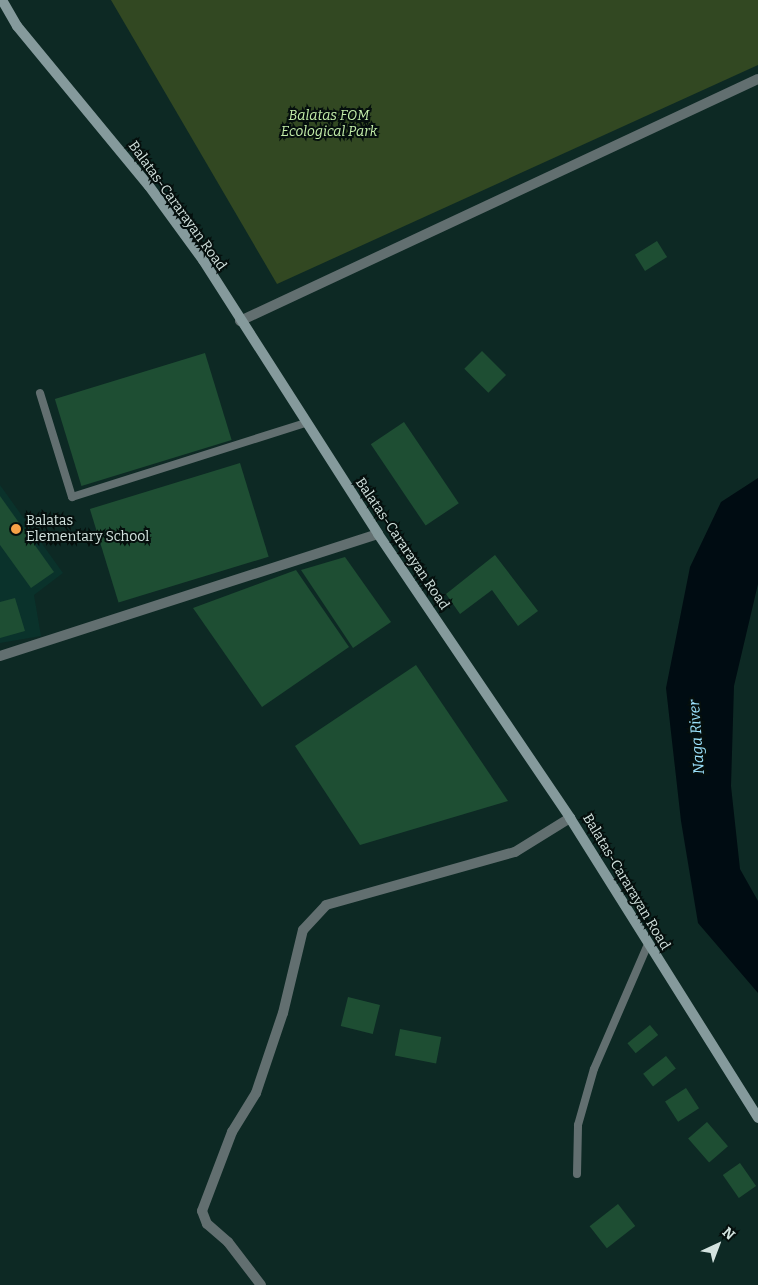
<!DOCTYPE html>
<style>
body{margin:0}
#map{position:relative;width:758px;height:1285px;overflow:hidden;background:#0d2924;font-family:Bitter,serif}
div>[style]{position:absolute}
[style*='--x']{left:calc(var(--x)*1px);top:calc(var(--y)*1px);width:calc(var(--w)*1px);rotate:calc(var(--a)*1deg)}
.built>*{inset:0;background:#0a322b}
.green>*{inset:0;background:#324822}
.water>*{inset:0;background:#000c12}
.building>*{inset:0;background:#1e4e33;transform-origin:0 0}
.service>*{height:8px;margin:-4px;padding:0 4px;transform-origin:4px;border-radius:4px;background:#626f70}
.minor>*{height:10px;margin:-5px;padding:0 5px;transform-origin:5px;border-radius:5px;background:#626f70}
.secondary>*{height:10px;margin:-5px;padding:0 5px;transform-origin:5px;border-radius:5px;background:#859a9c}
.dots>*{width:14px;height:14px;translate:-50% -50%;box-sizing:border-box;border:2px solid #050f0d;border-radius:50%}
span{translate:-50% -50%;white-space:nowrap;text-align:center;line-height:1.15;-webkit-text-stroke:4px #050f0d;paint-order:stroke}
.park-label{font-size:14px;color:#c3eda9;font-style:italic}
.street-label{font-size:14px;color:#d3e3df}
.poi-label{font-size:14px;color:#d3e3df}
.left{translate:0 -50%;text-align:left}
.water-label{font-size:15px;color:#9ce2fd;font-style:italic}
.north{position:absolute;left:693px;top:1220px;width:50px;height:50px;-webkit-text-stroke:4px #050f0d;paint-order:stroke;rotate:43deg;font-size:14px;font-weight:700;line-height:20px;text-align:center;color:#d3e3df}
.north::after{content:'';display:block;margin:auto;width:18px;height:22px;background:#d3e3df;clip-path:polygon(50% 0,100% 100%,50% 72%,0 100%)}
</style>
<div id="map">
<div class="built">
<div style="clip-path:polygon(0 485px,63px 573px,34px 595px,41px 636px,0 643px)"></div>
</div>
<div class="green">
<div style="clip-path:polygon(111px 0,758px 0,758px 65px,277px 284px)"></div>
</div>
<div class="water">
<div style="clip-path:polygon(758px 478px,758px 584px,734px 686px,731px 786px,740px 869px,758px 901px,758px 993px,698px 923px,681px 821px,666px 688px,690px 567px,721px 502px)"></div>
</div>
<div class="building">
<div style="left:657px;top:241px;width:19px;height:26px;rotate:58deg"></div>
<div style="left:482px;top:351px;width:34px;height:25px;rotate:45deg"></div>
<div style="left:205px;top:353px;width:91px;height:157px;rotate:73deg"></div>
<div style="left:404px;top:422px;width:98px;height:40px;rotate:56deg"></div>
<div style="left:240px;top:463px;width:98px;height:157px;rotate:73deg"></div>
<div style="clip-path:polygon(0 496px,54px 572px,31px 588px,0 545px)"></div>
<div style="clip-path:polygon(495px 555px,538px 611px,518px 626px,492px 590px,460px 614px,446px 594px)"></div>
<div style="clip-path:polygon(345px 557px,391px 622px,353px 648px,301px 570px)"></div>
<div style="clip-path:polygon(296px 570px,349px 647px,262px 707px,193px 608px)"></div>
<div style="clip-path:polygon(15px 598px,25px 631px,0 638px,0 602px)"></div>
<div style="clip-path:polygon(416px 665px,508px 801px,360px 845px,295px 746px)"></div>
<div style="left:348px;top:997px;width:33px;height:30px;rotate:14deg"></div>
<div style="left:650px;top:1025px;width:13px;height:29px;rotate:51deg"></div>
<div style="left:400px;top:1029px;width:42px;height:27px;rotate:11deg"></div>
<div style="left:666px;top:1056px;width:16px;height:29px;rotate:52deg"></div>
<div style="left:686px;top:1088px;width:24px;height:25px;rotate:57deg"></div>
<div style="left:707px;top:1122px;width:32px;height:25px;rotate:49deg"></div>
<div style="left:740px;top:1163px;width:28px;height:21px;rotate:55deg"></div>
<div style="left:618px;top:1204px;width:28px;height:36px;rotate:52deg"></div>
</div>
<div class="service">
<div style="--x:40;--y:393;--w:109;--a:72.9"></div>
<div style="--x:72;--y:497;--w:244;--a:-17.6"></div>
<div style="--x:577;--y:1174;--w:49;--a:-88.8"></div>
<div style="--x:578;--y:1125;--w:58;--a:-74.1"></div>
<div style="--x:594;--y:1069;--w:136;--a:-66.6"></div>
</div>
<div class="minor">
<div style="--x:240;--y:321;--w:572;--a:-25.04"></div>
<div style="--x:0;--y:656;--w:397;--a:-17.9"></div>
<div style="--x:261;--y:1285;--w:54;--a:-127.5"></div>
<div style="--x:228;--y:1242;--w:28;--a:-139"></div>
<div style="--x:207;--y:1224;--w:14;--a:-111"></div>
<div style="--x:202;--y:1211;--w:85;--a:-69.2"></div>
<div style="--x:232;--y:1132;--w:46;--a:-58.4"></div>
<div style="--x:256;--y:1093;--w:84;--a:-71.4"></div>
<div style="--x:283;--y:1013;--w:85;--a:-76.5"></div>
<div style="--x:303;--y:930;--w:34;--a:-47"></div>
<div style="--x:326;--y:905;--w:196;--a:-15.7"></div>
<div style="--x:515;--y:852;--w:65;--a:-31.7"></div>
</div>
<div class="secondary">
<div style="--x:2;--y:0;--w:30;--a:60"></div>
<div style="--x:17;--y:26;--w:207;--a:50.5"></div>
<div style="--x:149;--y:186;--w:92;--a:53.9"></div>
<div style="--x:203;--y:260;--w:325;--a:57.4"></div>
<div style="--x:378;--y:534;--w:343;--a:55.9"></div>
<div style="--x:570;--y:818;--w:354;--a:57.9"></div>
</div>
<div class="dots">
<div style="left:16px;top:529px;background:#f6a247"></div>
</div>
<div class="park-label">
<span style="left:329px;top:124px">Balatas FOM<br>Ecological Park</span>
</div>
<div class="street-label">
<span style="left:177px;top:206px;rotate:54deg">Balatas-Cararayan Road</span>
<span style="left:402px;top:544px;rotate:56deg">Balatas-Cararayan Road</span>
<span style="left:626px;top:882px;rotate:59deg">Balatas-Cararayan Road</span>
</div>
<div class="poi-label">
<span class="left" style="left:26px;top:529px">Balatas<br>Elementary School</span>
</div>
<div class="water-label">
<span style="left:697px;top:737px;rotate:-94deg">Naga River</span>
</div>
<div class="north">N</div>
</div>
